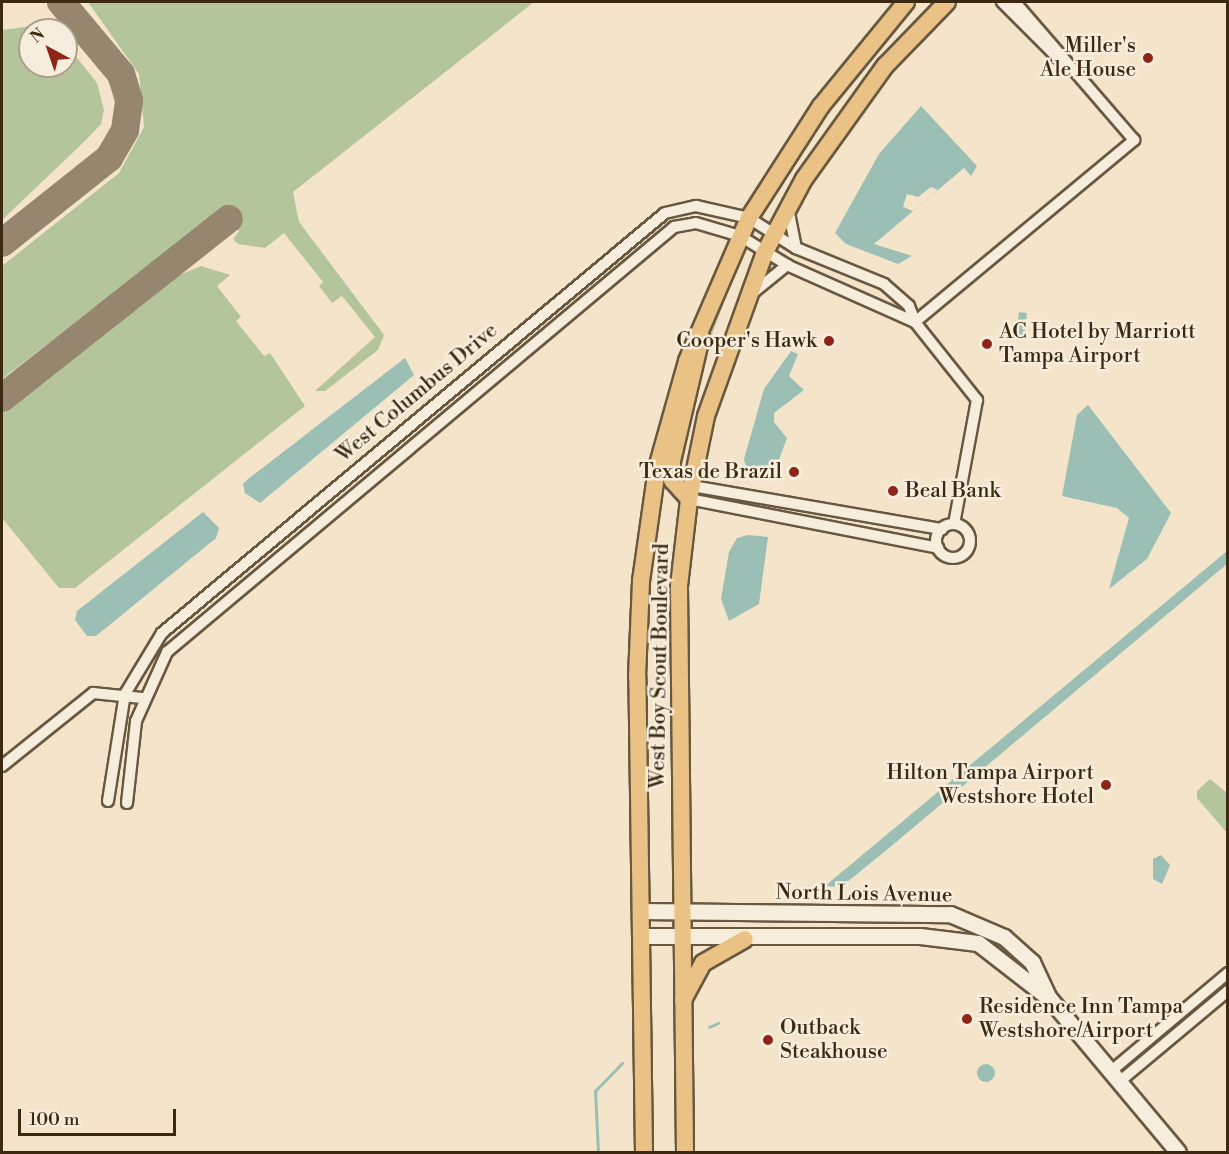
<!DOCTYPE html>
<style>
body{margin:0}
#map{position:relative;width:1229px;height:1154px;overflow:hidden;background:#f3e4ca;font-family:"Libre Bodoni",serif}
div>[style]{position:absolute}
[style*='--x']{left:calc(var(--x)*1px);top:calc(var(--y)*1px);width:calc(var(--w)*1px);rotate:calc(var(--a)*1deg)}
.green>*{inset:0;background:#b4c59c}
.water>*{inset:0;background:#9bbfb4;transform-origin:0 0}
.round{border-radius:50%}
.pier>*{inset:0;background:#f3e4ca}
.stream>*{height:3px;margin:-1.5px;padding:0 1.5px;transform-origin:1.5px;border-radius:1.5px;background:#9bbfb4}
.taxiway>*{height:28px;margin:-14px;padding:0 14px;transform-origin:14px;border-radius:14px;background:#97866e}
.roads{filter:drop-shadow(2px 0 #695840) drop-shadow(-2px 0 #695840) drop-shadow(0 2px #695840) drop-shadow(0 -2px #695840)}
.street>*{height:10px;margin:-5px;padding:0 5px;transform-origin:5px;border-radius:5px;background:#f7eddd}
.street>.ring{margin:-5px;padding:0;box-sizing:content-box;background:none;border:10px solid #f7eddd;border-radius:50%}
.secondary>*{height:15px;margin:-7.5px;padding:0 7.5px;transform-origin:7.5px;border-radius:7.5px;background:#f7eddd}
.primary>*{height:16px;margin:-8px;padding:0 8px;transform-origin:8px;border-radius:8px;background:#eac285}
.dots>*{width:16px;height:16px;translate:-50% -50%;box-sizing:border-box;border:3px solid #f7eddd;border-radius:50%}
span{translate:-50% -50%;white-space:nowrap;text-align:center;line-height:1.15;-webkit-text-stroke:5px #f7eddd;paint-order:stroke}
.poi-label{font-size:21px;color:#3b2912}
.right{translate:-100% -50%;text-align:right}
.left{translate:0 -50%;text-align:left}
.street-label{font-size:21px;color:#3b2912}
.frame{position:absolute;inset:0;border:3px solid #3b2912;pointer-events:none}
.north{position:absolute;left:18px;top:18px;width:60px;height:60px;box-sizing:border-box;background:#f7eddd;border:2px solid #ac9f8c;border-radius:50%;rotate:320deg;font-size:16px;font-weight:700;line-height:24px;text-align:center;color:#3b2912}
.north::after{content:'';display:block;margin:auto;width:21px;height:27px;background:#8f2418;clip-path:polygon(50% 0,100% 100%,50% 72%,0 100%)}
.scale{position:absolute;left:18px;top:1109px;width:158px;height:27px;box-sizing:border-box;border:3px solid #3b2912;border-top:0;padding-left:8px;font-size:18px;line-height:21px;white-space:nowrap;color:#3b2912;-webkit-text-stroke:4px #f7eddd;paint-order:stroke}
</style>
<div id="map">
<div class="green">
<div style="clip-path:polygon(88px 2px,534px 2px,293px 192px,299px 222px,384px 335px,378px 350px,325px 391px,315px 391px,375px 337px,342px 296px,332px 303px,319px 286px,323px 282px,284px 233px,265px 248px,238px 244px,233px 239px,239px 231px,222px 210px,2px 379px,2px 266px,119px 173px,144px 127px,139px 74px)"></div>
<div style="clip-path:polygon(32px 26px,44px 30px,30px 30px,30px 66px,66px 66px,66px 44px,97px 83px,104px 110px,101px 124px,85px 141px,2px 220px,2px 30px)"></div>
<div style="clip-path:polygon(201px 266px,230px 275px,217px 286px,241px 317px,236px 321px,264px 356px,270px 353px,305px 406px,75px 588px,59px 588px,2px 518px,2px 413px,175px 277px)"></div>
<div style="clip-path:polygon(734px 275px,707px 348px,679px 480px,676px 467px,714px 321px)"></div>
<div style="clip-path:polygon(1210px 779px,1227px 793px,1227px 833px,1197px 798px,1197px 791px)"></div>
</div>
<div class="water">
<div style="clip-path:polygon(921px 106px,977px 166px,971px 176px,964px 168px,874px 244px,912px 256px,898px 264px,846px 244px,835px 233px,879px 154px)"></div>
<div style="left:1019px;top:312px;width:8px;height:23px;rotate:7deg"></div>
<div style="clip-path:polygon(791px 351px,798px 354px,789px 376px,804px 390px,774px 413px,774px 422px,787px 438px,775px 470px,747px 470px,744px 459px,764px 389px)"></div>
<div style="clip-path:polygon(405px 358px,414px 375px,260px 503px,245px 493px,243px 484px,248px 479px)"></div>
<div style="clip-path:polygon(1088px 405px,1171px 513px,1147px 559px,1109px 589px,1129px 518px,1117px 508px,1062px 496px,1077px 415px)"></div>
<div style="clip-path:polygon(203px 512px,219px 528px,216px 538px,96px 636px,87px 636px,75px 620px,77px 611px)"></div>
<div style="clip-path:polygon(748px 535px,768px 537px,759px 604px,729px 621px,721px 599px,729px 552px,737px 538px)"></div>
<div style="clip-path:polygon(1227px 551px,1227px 564px,889px 848px,841px 887px,825px 886px)"></div>
<div style="clip-path:polygon(1161px 855px,1170px 865px,1162px 884px,1153px 879px,1153px 859px)"></div>
<div class="round" style="left:977px;top:1064px;width:18px;height:18px"></div>
</div>
<div class="pier">
<div style="clip-path:polygon(931px 187px,938px 190px,913px 211px,903px 207px,907px 194px,918px 197px)"></div>
</div>
<div class="stream">
<div style="--x:709;--y:1027;--w:10;--a:-24"></div>
<div style="--x:598;--y:1152;--w:61;--a:-92.8"></div>
<div style="--x:595;--y:1091;--w:39;--a:-46"></div>
</div>
<div class="taxiway">
<div style="--x:2;--y:243;--w:137;--a:-38.5"></div>
<div style="--x:109;--y:158;--w:32;--a:-60"></div>
<div style="--x:125;--y:130;--w:30;--a:-82"></div>
<div style="--x:129;--y:100;--w:27;--a:-107"></div>
<div style="--x:121;--y:74;--w:94;--a:-129.8"></div>
<div style="--x:2;--y:398;--w:289;--a:-38.3"></div>
</div>
<div class="roads">
<div class="street">
<div style="--x:1002;--y:2;--w:83;--a:45"></div>
<div style="--x:788;--y:208;--w:41;--a:78.7"></div>
<div style="--x:754;--y:292;--w:43;--a:-39.3"></div>
<div style="--x:915;--y:322;--w:285;--a:-39.7"></div>
<div style="--x:1134;--y:140;--w:182;--a:-130.8"></div>
<div style="--x:692;--y:486;--w:254;--a:9.8"></div>
<div style="--x:689;--y:499;--w:254;--a:11.1"></div>
<div class="ring" style="left:936px;top:524px;width:24px;height:24px"></div>
<div style="--x:2;--y:766;--w:117;--a:-38.7"></div>
<div style="--x:93;--y:693;--w:49;--a:5.8"></div>
<div style="--x:108;--y:801;--w:108;--a:-81"></div>
<div style="--x:125;--y:694;--w:71;--a:-58.8"></div>
<div style="--x:162;--y:633;--w:655;--a:-39.86"></div>
<div style="--x:665;--y:213;--w:32;--a:-13"></div>
<div style="--x:696;--y:206;--w:54;--a:12.8"></div>
<div style="--x:749;--y:218;--w:56;--a:32.6"></div>
<div style="--x:796;--y:248;--w:95;--a:22.2"></div>
<div style="--x:884;--y:284;--w:33;--a:41"></div>
<div style="--x:909;--y:306;--w:17;--a:69"></div>
<div style="--x:915;--y:322;--w:100;--a:51.5"></div>
<div style="--x:977;--y:400;--w:126;--a:100.5"></div>
<div style="--x:127;--y:803;--w:82;--a:-83.7"></div>
<div style="--x:136;--y:721;--w:76;--a:-65.8"></div>
<div style="--x:167;--y:652;--w:662;--a:-39.97"></div>
<div style="--x:674;--y:227;--w:22;--a:-10"></div>
<div style="--x:696;--y:223;--w:46;--a:16.5"></div>
<div style="--x:740;--y:236;--w:57;--a:31.5"></div>
<div style="--x:789;--y:266;--w:138;--a:24"></div>
<div style="--x:1110;--y:1072;--w:154;--a:-40"></div>
<div style="--x:1119;--y:1082;--w:142;--a:-39.9"></div>
</div>
<div class="secondary">
<div style="--x:641;--y:911;--w:309;--a:0.6"></div>
<div style="--x:950;--y:914;--w:59;--a:23.1"></div>
<div style="--x:1004;--y:937;--w:38;--a:42"></div>
<div style="--x:1032;--y:962;--w:38;--a:65"></div>
<div style="--x:641;--y:936;--w:279;--a:0"></div>
<div style="--x:920;--y:936;--w:58;--a:6.9"></div>
<div style="--x:978;--y:943;--w:91;--a:37.9"></div>
<div style="--x:1050;--y:999;--w:199;--a:50.1"></div>
</div>
<div class="primary">
<div style="--x:689;--y:499;--w:25;--a:-132"></div>
<div style="--x:672;--y:480;--w:19;--a:-90"></div>
<div style="--x:672;--y:461;--w:127;--a:-76.8"></div>
<div style="--x:683;--y:1000;--w:42;--a:-61.6"></div>
<div style="--x:703;--y:963;--w:48;--a:-29.7"></div>
<div style="--x:644;--y:1152;--w:475;--a:-90.8"></div>
<div style="--x:637;--y:677;--w:96;--a:-87.6"></div>
<div style="--x:641;--y:581;--w:114;--a:-81.9"></div>
<div style="--x:657;--y:468;--w:111;--a:-74.3"></div>
<div style="--x:687;--y:361;--w:156;--a:-66.6"></div>
<div style="--x:749;--y:218;--w:133;--a:-57.3"></div>
<div style="--x:821;--y:106;--w:134;--a:-50.7"></div>
<div style="--x:685;--y:1152;--w:566;--a:-90.61"></div>
<div style="--x:679;--y:586;--w:88;--a:-83.4"></div>
<div style="--x:689;--y:499;--w:85;--a:-78.4"></div>
<div style="--x:706;--y:416;--w:174;--a:-70.2"></div>
<div style="--x:765;--y:252;--w:83;--a:-61.9"></div>
<div style="--x:804;--y:179;--w:139;--a:-54.4"></div>
<div style="--x:885;--y:66;--w:89;--a:-45.9"></div>
</div>
</div>
<div class="dots">
<div style="left:1148px;top:58px;background:#8f2418"></div>
<div style="left:829px;top:341px;background:#8f2418"></div>
<div style="left:987px;top:344px;background:#8f2418"></div>
<div style="left:794px;top:472px;background:#8f2418"></div>
<div style="left:893px;top:491px;background:#8f2418"></div>
<div style="left:1106px;top:785px;background:#8f2418"></div>
<div style="left:967px;top:1019px;background:#8f2418"></div>
<div style="left:768px;top:1040px;background:#8f2418"></div>
</div>
<div class="poi-label">
<span class="right" style="left:1136px;top:58px">Miller's<br>Ale House</span>
<span class="left" style="left:999px;top:344px">AC Hotel by Marriott<br>Tampa Airport</span>
<span class="right" style="left:817px;top:341px">Cooper's Hawk</span>
<span class="right" style="left:782px;top:472px">Texas de Brazil</span>
<span class="left" style="left:905px;top:491px">Beal Bank</span>
<span class="right" style="left:1094px;top:785px">Hilton Tampa Airport<br>Westshore Hotel</span>
<span class="left" style="left:979px;top:1019px">Residence Inn Tampa<br>Westshore/Airport</span>
<span class="left" style="left:780px;top:1040px">Outback<br>Steakhouse</span>
</div>
<div class="street-label">
<span style="left:417px;top:393px;rotate:-40deg">West Columbus Drive</span>
<span style="left:660px;top:666px;rotate:-89deg">West Boy Scout Boulevard</span>
<span style="left:864px;top:894px;rotate:1deg">North Lois Avenue</span>
</div>
<div class="frame"></div>
<div class="north">N</div>
<div class="scale">100 m</div>
</div>
